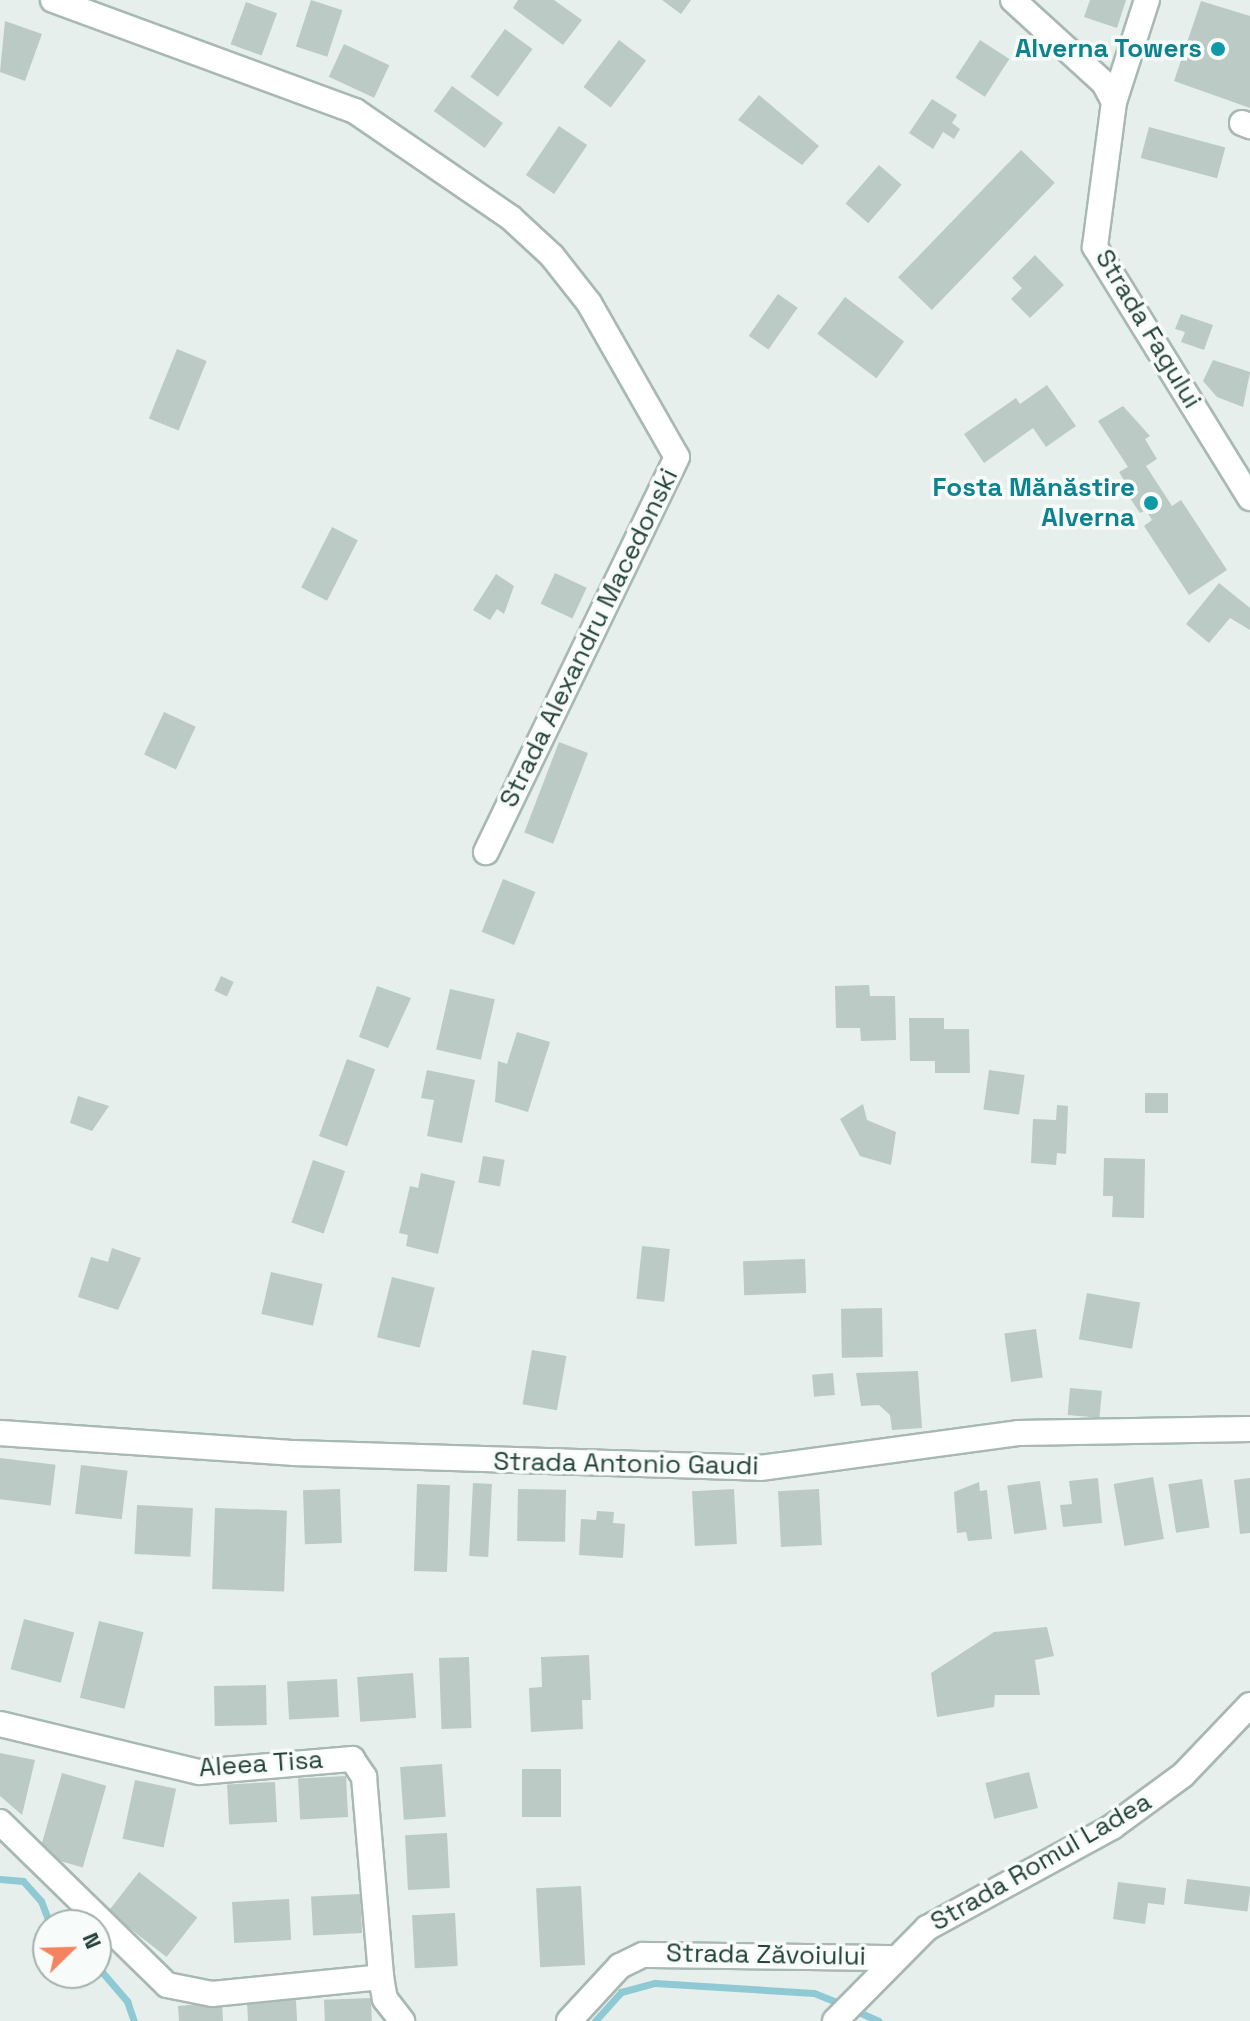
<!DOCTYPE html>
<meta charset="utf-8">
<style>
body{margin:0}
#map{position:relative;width:1250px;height:2021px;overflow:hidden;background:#e6efeb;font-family:"Space Grotesk",sans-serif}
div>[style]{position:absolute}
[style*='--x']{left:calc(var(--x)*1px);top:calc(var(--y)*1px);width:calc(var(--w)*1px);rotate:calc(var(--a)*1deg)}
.stream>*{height:7px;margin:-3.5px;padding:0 3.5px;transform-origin:3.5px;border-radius:3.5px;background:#8ec9d4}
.building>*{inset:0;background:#bbcac4;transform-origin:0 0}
.roads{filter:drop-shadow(2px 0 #a8b8b2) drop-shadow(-2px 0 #a8b8b2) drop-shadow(0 2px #a8b8b2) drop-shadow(0 -2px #a8b8b2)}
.street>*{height:24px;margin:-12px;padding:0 12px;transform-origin:12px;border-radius:12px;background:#fff}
.secondary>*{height:24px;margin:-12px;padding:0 12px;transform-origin:12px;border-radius:12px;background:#fff}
.dots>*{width:22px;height:22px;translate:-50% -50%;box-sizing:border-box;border:4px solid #f7fbf9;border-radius:50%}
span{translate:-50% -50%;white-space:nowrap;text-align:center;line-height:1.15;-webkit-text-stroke:7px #f7fbf9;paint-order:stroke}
.culture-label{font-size:26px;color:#0d838f;font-weight:700}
.right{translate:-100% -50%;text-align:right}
.street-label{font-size:26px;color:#24423a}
.north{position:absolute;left:32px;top:1909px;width:80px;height:80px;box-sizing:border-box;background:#f7fbf9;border:2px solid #a3b1ad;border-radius:50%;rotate:67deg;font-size:22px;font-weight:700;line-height:32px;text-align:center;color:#24423a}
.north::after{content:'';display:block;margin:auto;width:28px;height:36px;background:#f4845f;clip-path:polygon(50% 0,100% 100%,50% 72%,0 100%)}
</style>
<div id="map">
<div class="stream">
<div style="--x:0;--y:1879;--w:23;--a:5"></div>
<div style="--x:23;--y:1881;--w:27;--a:48"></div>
<div style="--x:41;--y:1901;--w:26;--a:69"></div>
<div style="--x:96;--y:1965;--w:48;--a:49.3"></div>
<div style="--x:127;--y:2001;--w:21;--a:71"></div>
<div style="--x:854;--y:2010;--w:27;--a:24"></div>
<div style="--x:595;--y:2021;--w:39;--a:-48"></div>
<div style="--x:621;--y:1992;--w:35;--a:-15"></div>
<div style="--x:655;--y:1983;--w:159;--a:3.6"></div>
<div style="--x:814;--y:1993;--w:31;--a:22"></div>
</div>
<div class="building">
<div style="left:311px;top:0;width:33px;height:49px;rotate:18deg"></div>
<div style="clip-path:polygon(518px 0,554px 0,582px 20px,563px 45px,513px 8px)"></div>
<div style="clip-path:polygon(662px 0,691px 0,681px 14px)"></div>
<div style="clip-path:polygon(1090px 0,1126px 0,1117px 28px,1084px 17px)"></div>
<div style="clip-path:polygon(1201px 1px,1250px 16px,1250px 108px,1174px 81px)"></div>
<div style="left:246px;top:2px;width:33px;height:45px;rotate:20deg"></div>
<div style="clip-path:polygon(5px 21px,42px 34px,25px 81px,0 72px)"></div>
<div style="left:505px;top:29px;width:34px;height:59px;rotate:36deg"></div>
<div style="left:619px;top:40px;width:34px;height:59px;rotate:37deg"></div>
<div style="left:980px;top:40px;width:35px;height:45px;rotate:33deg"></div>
<div style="left:344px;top:44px;width:50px;height:36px;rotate:25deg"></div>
<div style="left:452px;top:86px;width:63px;height:31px;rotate:36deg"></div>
<div style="clip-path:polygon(759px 95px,819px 146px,802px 165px,738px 120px)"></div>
<div style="clip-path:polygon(932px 99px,957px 115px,952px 123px,960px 129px,954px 139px,943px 132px,933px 149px,909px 133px)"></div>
<div style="left:559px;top:126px;width:34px;height:59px;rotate:34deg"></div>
<div style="left:1149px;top:127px;width:79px;height:32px;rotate:15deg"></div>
<div style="left:1021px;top:150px;width:47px;height:177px;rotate:44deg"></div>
<div style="left:879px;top:165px;width:30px;height:51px;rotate:41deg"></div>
<div style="clip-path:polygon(1035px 255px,1064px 285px,1030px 318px,1011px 299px,1022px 288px,1012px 278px)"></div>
<div style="left:778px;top:294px;width:24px;height:51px;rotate:35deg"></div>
<div style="left:845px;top:297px;width:74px;height:46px;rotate:37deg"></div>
<div style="clip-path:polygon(1181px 314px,1213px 325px,1204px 350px,1181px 342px,1185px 332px,1175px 329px)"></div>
<div style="left:177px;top:349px;width:32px;height:75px;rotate:22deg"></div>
<div style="clip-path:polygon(1213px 360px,1250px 372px,1243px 407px,1217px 397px,1203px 381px)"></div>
<div style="clip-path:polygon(1047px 385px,1076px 426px,1046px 447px,1033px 428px,984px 463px,964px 434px,1016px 398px,1020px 404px)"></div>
<div style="clip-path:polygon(1123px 406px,1150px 436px,1145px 439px,1157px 459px,1146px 466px,1172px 506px,1181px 500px,1227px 570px,1189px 595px,1144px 526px,1152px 520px,1146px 510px,1140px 513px,1123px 488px,1127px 485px,1119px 472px,1128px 467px,1098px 421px)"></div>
<div style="left:332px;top:527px;width:29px;height:68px;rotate:27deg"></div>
<div style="left:555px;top:573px;width:35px;height:34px;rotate:25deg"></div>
<div style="clip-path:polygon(496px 574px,514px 586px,504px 614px,497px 609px,490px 620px,473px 610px)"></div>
<div style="clip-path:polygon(1219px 583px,1250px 608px,1250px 630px,1230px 618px,1209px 643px,1186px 624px)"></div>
<div style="left:164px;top:712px;width:35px;height:47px;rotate:25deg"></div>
<div style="left:559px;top:742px;width:31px;height:97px;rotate:21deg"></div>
<div style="left:503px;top:879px;width:35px;height:57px;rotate:22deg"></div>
<div style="left:221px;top:976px;width:14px;height:16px;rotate:25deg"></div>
<div style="clip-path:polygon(869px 985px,870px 996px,895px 996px,896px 1040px,861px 1041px,860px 1028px,836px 1028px,835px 986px)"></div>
<div style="clip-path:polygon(377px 986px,411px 998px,388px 1048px,359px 1037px)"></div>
<div style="left:450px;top:989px;width:46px;height:62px;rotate:13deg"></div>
<div style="clip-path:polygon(909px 1018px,944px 1018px,944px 1029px,969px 1029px,970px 1073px,935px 1073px,935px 1061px,910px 1061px)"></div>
<div style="clip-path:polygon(517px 1032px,550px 1042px,528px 1112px,495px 1102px,498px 1061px,507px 1064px)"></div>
<div style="left:347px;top:1059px;width:30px;height:82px;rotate:20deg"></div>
<div style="clip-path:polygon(427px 1070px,475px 1080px,462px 1143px,427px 1136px,434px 1100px,421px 1098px)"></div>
<div style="left:989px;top:1070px;width:36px;height:40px;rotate:8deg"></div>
<div style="left:1145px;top:1093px;width:23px;height:20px"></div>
<div style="clip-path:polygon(78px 1096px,109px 1106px,92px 1131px,70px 1123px)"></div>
<div style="clip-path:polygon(863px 1104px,867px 1120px,896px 1132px,891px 1165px,860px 1156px,840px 1119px)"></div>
<div style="clip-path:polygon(1057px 1105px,1068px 1106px,1066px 1154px,1057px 1153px,1056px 1165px,1031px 1163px,1033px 1119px,1056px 1120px)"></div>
<div style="left:483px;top:1156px;width:22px;height:27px;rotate:10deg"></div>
<div style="clip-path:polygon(1104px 1158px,1145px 1159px,1144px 1218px,1112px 1217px,1113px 1196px,1103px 1196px)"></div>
<div style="left:313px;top:1160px;width:34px;height:66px;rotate:19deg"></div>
<div style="clip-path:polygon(421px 1173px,455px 1181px,438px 1254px,406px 1246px,408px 1235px,399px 1233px,410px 1186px,418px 1188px)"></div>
<div style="left:642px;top:1246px;width:28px;height:53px;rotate:6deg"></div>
<div style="clip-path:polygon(112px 1248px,141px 1258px,118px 1310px,78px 1297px,91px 1257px,108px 1262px)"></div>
<div style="left:805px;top:1259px;width:34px;height:62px;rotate:88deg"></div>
<div style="left:271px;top:1272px;width:53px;height:43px;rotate:13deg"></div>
<div style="left:392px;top:1277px;width:44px;height:62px;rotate:14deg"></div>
<div style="left:1087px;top:1293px;width:54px;height:47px;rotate:10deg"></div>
<div style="left:882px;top:1308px;width:49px;height:41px;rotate:89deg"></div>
<div style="left:1036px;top:1329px;width:49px;height:32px;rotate:82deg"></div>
<div style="left:532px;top:1350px;width:35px;height:55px;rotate:10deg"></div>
<div style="clip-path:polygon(918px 1371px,922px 1428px,892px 1430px,890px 1415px,879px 1405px,861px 1406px,856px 1373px)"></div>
<div style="left:833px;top:1373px;width:22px;height:21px;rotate:85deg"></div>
<div style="left:1070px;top:1388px;width:32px;height:27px;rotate:5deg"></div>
<div style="left:0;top:1458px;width:56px;height:41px;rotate:7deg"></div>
<div style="left:81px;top:1465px;width:47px;height:49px;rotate:7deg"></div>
<div style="left:1153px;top:1477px;width:63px;height:40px;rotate:80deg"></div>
<div style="clip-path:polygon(1098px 1478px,1102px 1523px,1063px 1527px,1060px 1505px,1072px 1504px,1069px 1481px)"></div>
<div style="clip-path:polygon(1250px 1478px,1250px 1533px,1240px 1534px,1234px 1480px)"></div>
<div style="left:1202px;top:1479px;width:49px;height:34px;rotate:81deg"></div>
<div style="left:1040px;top:1481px;width:49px;height:33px;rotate:82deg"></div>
<div style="clip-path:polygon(979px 1482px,980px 1491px,987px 1490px,992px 1539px,968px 1541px,966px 1532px,957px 1533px,954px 1492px)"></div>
<div style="left:473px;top:1483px;width:19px;height:73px;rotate:3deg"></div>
<div style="left:417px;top:1484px;width:33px;height:87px;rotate:2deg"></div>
<div style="left:340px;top:1489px;width:54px;height:37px;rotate:88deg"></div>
<div style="left:518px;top:1489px;width:48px;height:52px;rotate:1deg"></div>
<div style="left:734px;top:1489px;width:55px;height:42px;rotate:87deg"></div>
<div style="left:819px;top:1489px;width:56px;height:41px;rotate:87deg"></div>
<div style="left:137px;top:1505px;width:56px;height:49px;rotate:3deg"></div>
<div style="left:215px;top:1508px;width:72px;height:81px;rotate:2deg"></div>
<div style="clip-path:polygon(597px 1511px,614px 1512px,613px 1523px,625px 1524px,623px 1558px,579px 1555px,581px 1519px,596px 1520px)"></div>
<div style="left:24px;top:1619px;width:52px;height:52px;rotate:15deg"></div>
<div style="left:99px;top:1621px;width:46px;height:79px;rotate:14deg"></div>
<div style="clip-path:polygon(1047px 1627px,1054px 1656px,1035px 1660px,1040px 1695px,995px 1695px,994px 1707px,937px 1717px,931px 1673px,994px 1632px)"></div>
<div style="clip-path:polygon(589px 1655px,591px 1700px,582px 1700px,583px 1729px,531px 1732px,529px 1688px,542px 1687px,541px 1657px)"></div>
<div style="left:469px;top:1657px;width:71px;height:30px;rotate:88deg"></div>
<div style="left:413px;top:1673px;width:45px;height:56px;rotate:86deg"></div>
<div style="left:337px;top:1679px;width:38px;height:50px;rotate:87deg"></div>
<div style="left:266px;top:1685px;width:40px;height:52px;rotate:89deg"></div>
<div style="clip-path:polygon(0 1753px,35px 1760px,22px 1815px,0 1796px)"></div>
<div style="left:442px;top:1764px;width:53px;height:42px;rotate:86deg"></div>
<div style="left:522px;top:1769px;width:39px;height:48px"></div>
<div style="left:1029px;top:1772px;width:37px;height:45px;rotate:76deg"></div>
<div style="left:62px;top:1773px;width:46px;height:85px;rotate:16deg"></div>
<div style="left:346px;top:1776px;width:41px;height:48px;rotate:87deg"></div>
<div style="left:135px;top:1780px;width:42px;height:60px;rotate:12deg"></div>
<div style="left:275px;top:1782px;width:40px;height:48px;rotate:87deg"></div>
<div style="left:447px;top:1833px;width:55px;height:42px;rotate:87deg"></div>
<div style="left:139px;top:1872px;width:74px;height:50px;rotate:38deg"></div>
<div style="left:1187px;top:1879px;width:64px;height:25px;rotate:7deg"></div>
<div style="clip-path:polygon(1118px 1882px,1166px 1888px,1164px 1905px,1148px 1903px,1145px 1924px,1113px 1919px)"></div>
<div style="left:581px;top:1886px;width:79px;height:45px;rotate:87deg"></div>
<div style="left:360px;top:1894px;width:39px;height:49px;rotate:87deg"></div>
<div style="left:289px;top:1899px;width:41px;height:57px;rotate:87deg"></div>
<div style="left:455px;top:1913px;width:53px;height:43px;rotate:87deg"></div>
<div style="left:371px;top:1998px;width:23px;height:47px;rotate:88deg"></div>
<div style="left:296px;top:2000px;width:21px;height:49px;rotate:87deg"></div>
<div style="clip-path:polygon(222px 2002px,223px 2021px,179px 2021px,178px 2006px)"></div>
</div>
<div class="roads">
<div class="street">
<div style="--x:53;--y:0;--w:322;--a:20.2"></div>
<div style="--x:355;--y:111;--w:189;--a:34.4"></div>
<div style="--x:511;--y:218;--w:56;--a:42.8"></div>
<div style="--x:552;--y:256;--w:60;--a:51.8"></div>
<div style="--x:589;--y:303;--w:177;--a:60.3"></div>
<div style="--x:677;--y:457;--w:439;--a:115.8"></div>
<div style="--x:1114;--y:102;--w:107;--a:-72.1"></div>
<div style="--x:1242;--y:123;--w:9;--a:21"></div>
<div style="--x:0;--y:1433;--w:295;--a:3.9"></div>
<div style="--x:294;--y:1453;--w:466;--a:1.8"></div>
<div style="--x:760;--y:1468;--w:260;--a:-7.7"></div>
<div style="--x:1018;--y:1433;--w:232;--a:-1"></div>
<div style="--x:0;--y:1724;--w:205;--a:13.6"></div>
<div style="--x:199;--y:1772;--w:154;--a:-4.9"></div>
<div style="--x:352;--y:1759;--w:22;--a:56"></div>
<div style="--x:364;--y:1777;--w:201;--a:85.1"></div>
<div style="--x:0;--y:1822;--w:233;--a:44.3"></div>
<div style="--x:167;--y:1985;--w:46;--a:11.3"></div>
<div style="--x:212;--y:1994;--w:170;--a:-5.7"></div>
<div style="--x:381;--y:1977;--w:22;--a:80"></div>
<div style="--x:385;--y:1999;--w:28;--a:52"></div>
<div style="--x:569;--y:2021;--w:75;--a:-47.2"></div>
<div style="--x:620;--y:1966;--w:25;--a:-26"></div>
<div style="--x:643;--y:1955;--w:251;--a:0.7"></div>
<div style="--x:835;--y:2021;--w:131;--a:-45.3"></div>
<div style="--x:927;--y:1928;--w:211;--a:-28.6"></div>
<div style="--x:1112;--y:1827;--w:88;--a:-36.2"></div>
<div style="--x:1183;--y:1775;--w:97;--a:-46.3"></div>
</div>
<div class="secondary">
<div style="--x:1013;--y:0;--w:123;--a:42.4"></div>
<div style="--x:1104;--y:83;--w:21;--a:62"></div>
<div style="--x:1114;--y:102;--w:146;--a:97.5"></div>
<div style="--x:1095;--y:247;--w:295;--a:58.3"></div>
</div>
</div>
<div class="dots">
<div style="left:1218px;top:49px;background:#0f9aa8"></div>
<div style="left:1151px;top:503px;background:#0f9aa8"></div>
</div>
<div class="culture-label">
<span class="right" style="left:1202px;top:49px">Alverna Towers</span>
<span class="right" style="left:1135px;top:503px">Fosta Mănăstire<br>Alverna</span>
</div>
<div class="street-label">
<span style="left:1148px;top:329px;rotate:59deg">Strada Fagului</span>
<span style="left:589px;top:638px;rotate:-64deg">Strada Alexandru Macedonski</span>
<span style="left:626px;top:1464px;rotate:1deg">Strada Antonio Gaudi</span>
<span style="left:261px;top:1764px;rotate:-4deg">Aleea Tisa</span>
<span style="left:1041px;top:1862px;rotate:-30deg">Strada Romul Ladea</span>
<span style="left:766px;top:1955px;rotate:1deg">Strada Zăvoiului</span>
</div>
<div class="north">N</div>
</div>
